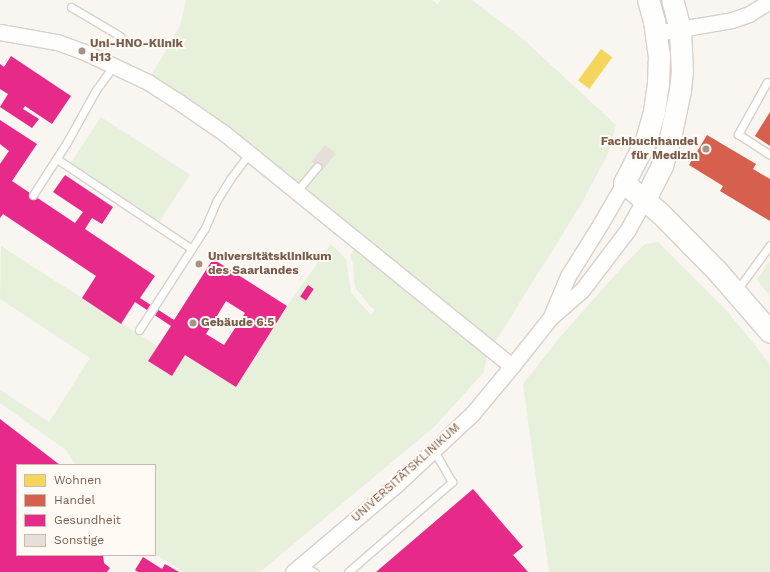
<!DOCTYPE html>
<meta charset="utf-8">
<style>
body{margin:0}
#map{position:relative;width:770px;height:572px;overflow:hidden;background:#f9f5f0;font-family:"Work Sans",sans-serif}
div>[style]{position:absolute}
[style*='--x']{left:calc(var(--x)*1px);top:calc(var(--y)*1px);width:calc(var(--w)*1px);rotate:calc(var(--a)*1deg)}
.green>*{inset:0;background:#e7f0db;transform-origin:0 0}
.homes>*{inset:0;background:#f6d55c;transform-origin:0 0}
.shops>*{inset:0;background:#d6604d}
.health>*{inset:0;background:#e7298a;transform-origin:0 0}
.building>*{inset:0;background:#e6ded7;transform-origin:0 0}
.roads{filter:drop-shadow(1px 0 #d7d1cb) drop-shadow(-1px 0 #d7d1cb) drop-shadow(0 1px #d7d1cb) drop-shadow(0 -1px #d7d1cb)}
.lane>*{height:7px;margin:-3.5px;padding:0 3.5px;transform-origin:3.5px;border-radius:3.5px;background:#fefefd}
.street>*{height:15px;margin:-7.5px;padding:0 7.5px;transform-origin:7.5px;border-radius:7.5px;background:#fefefd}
.secondary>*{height:21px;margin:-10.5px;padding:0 10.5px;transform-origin:10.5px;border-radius:10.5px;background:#fefefd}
.dots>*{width:11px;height:11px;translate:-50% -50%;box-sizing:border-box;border:2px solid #fffaf3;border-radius:50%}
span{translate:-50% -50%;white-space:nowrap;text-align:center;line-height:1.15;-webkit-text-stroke:4px #fffaf3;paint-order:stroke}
.poi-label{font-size:12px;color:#7a5c4d;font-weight:700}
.left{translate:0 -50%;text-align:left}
.right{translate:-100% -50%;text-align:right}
.street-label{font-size:12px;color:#7a5c4d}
.legend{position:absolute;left:16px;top:464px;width:140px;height:92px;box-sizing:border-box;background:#fffaf3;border:1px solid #cabbb1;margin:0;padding:5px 7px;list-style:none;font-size:12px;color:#7a5c4d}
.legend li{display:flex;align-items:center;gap:8px;height:20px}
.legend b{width:20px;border:1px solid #cabbb1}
</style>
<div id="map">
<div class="green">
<div style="clip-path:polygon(186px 0,432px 0,437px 4px,441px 0,472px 0,523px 39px,616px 125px,608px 154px,579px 208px,495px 342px,300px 187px,151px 76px,180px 26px)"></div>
<div style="left:101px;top:117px;width:106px;height:57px;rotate:33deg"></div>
<div style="clip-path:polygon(658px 242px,727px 311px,770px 364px,770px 572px,549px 572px,523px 384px,561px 336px,624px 265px,645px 244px)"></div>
<div style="clip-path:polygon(331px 244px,346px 259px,351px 293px,371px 315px,375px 310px,370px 306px,356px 289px,354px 282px,353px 264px,350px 255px,356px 247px,487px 355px,484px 372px,434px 427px,260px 572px,184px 572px,155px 554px,155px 465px,76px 465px,66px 450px,0 403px,0 390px,49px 422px,90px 358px,0 299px,1px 246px,157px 346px,148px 361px,172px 376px,185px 355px,236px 387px,287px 306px)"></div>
<div style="clip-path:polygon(770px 260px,770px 296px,757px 280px)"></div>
</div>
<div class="homes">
<div style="left:601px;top:49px;width:14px;height:39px;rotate:36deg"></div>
</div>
<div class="shops">
<div style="clip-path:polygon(770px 112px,770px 146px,755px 136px)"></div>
<div style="clip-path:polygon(707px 135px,756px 164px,753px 169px,770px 179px,770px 221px,720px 191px,723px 186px,689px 165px)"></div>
</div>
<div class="health">
<div style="clip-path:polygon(11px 56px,71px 96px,52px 124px,25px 106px,23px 109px,39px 119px,32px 128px,0 107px,8px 94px,0 89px,0 64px,4px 67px)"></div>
<div style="clip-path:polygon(evenodd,0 120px,37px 144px,12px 181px,75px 223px,83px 212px,53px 192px,65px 175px,113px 207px,102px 224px,92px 218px,85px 229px,155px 276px,140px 298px,174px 320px,213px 259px,287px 306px,236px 387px,185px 355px,172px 376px,148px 361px,171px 326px,135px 302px,121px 324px,82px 298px,96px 276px,3px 214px,0 218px,0 164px,9px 151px,0 144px,0 120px,226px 301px,245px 313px,224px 345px,206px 334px,226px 301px)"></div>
<div style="left:308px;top:285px;width:7px;height:14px;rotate:34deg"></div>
<div style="clip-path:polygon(0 419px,60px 465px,17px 465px,17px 555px,103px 555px,104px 563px,110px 568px,107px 572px,0 572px)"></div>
<div style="clip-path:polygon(473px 489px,523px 547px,513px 555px,528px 572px,376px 572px)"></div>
<div style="clip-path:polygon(143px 557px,162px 569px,165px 564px,179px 572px,138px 572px,135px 570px)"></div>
</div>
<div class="building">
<div style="left:325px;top:145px;width:14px;height:21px;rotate:39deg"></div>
</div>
<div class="roads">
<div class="lane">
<div style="--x:71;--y:7;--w:57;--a:30.6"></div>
<div style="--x:767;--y:82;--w:60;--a:119.1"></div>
<div style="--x:738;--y:134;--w:38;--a:33"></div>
<div style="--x:57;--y:159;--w:162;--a:33.7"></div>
<div style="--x:296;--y:192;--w:33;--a:-50"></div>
<div style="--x:33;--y:195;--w:63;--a:-57.3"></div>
<div style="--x:67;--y:142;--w:60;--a:-60.9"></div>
<div style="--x:96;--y:90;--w:31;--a:-54"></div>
<div style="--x:737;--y:290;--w:56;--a:-53.7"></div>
<div style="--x:139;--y:330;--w:121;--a:-57.1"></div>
<div style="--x:205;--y:228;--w:30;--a:-67"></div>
<div style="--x:217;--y:200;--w:25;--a:-58"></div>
<div style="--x:230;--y:179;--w:31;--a:-53"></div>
<div style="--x:301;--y:565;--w:15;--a:28"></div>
<div style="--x:348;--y:572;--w:138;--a:-40.9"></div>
<div style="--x:452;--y:482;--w:36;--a:-120"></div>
</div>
<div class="street">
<div style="--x:0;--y:32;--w:58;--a:10"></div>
<div style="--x:57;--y:42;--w:27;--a:20"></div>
<div style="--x:82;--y:51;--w:73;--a:25.2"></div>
<div style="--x:148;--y:82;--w:33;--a:33"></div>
<div style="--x:176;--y:100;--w:58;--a:34.5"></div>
<div style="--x:224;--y:133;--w:370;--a:39"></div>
<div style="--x:656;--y:33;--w:77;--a:-9.7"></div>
<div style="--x:732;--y:20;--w:18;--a:-19"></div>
<div style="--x:749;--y:14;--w:25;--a:-32"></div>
<div style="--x:552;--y:314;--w:41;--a:-67.2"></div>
<div style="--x:568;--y:276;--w:62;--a:-58.1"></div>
<div style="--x:601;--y:223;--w:46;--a:-60.1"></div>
<div style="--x:293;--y:572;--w:135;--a:-40.2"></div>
<div style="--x:396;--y:485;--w:104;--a:-43.1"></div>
<div style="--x:472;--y:414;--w:62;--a:-50.2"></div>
<div style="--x:512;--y:366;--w:63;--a:-51.5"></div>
<div style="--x:551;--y:317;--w:41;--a:-41.1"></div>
<div style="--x:582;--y:290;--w:74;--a:-52.7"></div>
<div style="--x:627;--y:231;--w:37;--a:-61"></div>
</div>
<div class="secondary">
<div style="--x:648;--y:0;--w:22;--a:74"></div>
<div style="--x:654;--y:21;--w:34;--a:82"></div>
<div style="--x:659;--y:55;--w:28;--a:92"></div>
<div style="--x:658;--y:83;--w:29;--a:98"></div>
<div style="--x:654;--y:112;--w:29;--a:106"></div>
<div style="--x:646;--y:140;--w:48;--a:117.1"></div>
<div style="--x:624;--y:183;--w:47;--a:39.8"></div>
<div style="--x:660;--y:213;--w:83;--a:45.5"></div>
<div style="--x:718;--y:272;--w:79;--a:49.1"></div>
<div style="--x:645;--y:199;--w:38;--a:-63"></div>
<div style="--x:662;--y:165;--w:28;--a:-73"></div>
<div style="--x:670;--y:138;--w:49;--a:-78.2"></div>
<div style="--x:680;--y:90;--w:18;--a:-84"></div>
<div style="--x:682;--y:72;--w:43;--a:-92.7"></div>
<div style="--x:680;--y:29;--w:30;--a:-105"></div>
</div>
</div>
<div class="dots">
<div style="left:82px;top:51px;background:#a69286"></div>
<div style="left:706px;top:149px;background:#a69286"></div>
<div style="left:199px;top:264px;background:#a69286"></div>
<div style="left:193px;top:323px;background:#a69286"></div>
</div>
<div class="poi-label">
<span class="left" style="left:90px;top:51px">Uni-HNO-Klinik<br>H13</span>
<span class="right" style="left:698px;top:149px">Fachbuchhandel<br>für Medizin</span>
<span class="left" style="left:208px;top:264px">Universitätsklinikum<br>des Saarlandes</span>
<span class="left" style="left:201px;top:323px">Gebäude 6.5</span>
</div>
<div class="street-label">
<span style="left:406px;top:473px;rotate:-42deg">UNIVERSITÄTSKLINIKUM</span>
</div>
<ul class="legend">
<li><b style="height:11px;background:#f6d55c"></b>Wohnen</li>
<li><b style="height:11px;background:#d6604d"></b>Handel</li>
<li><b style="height:11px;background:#e7298a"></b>Gesundheit</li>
<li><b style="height:11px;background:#e6ded7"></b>Sonstige</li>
</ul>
</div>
